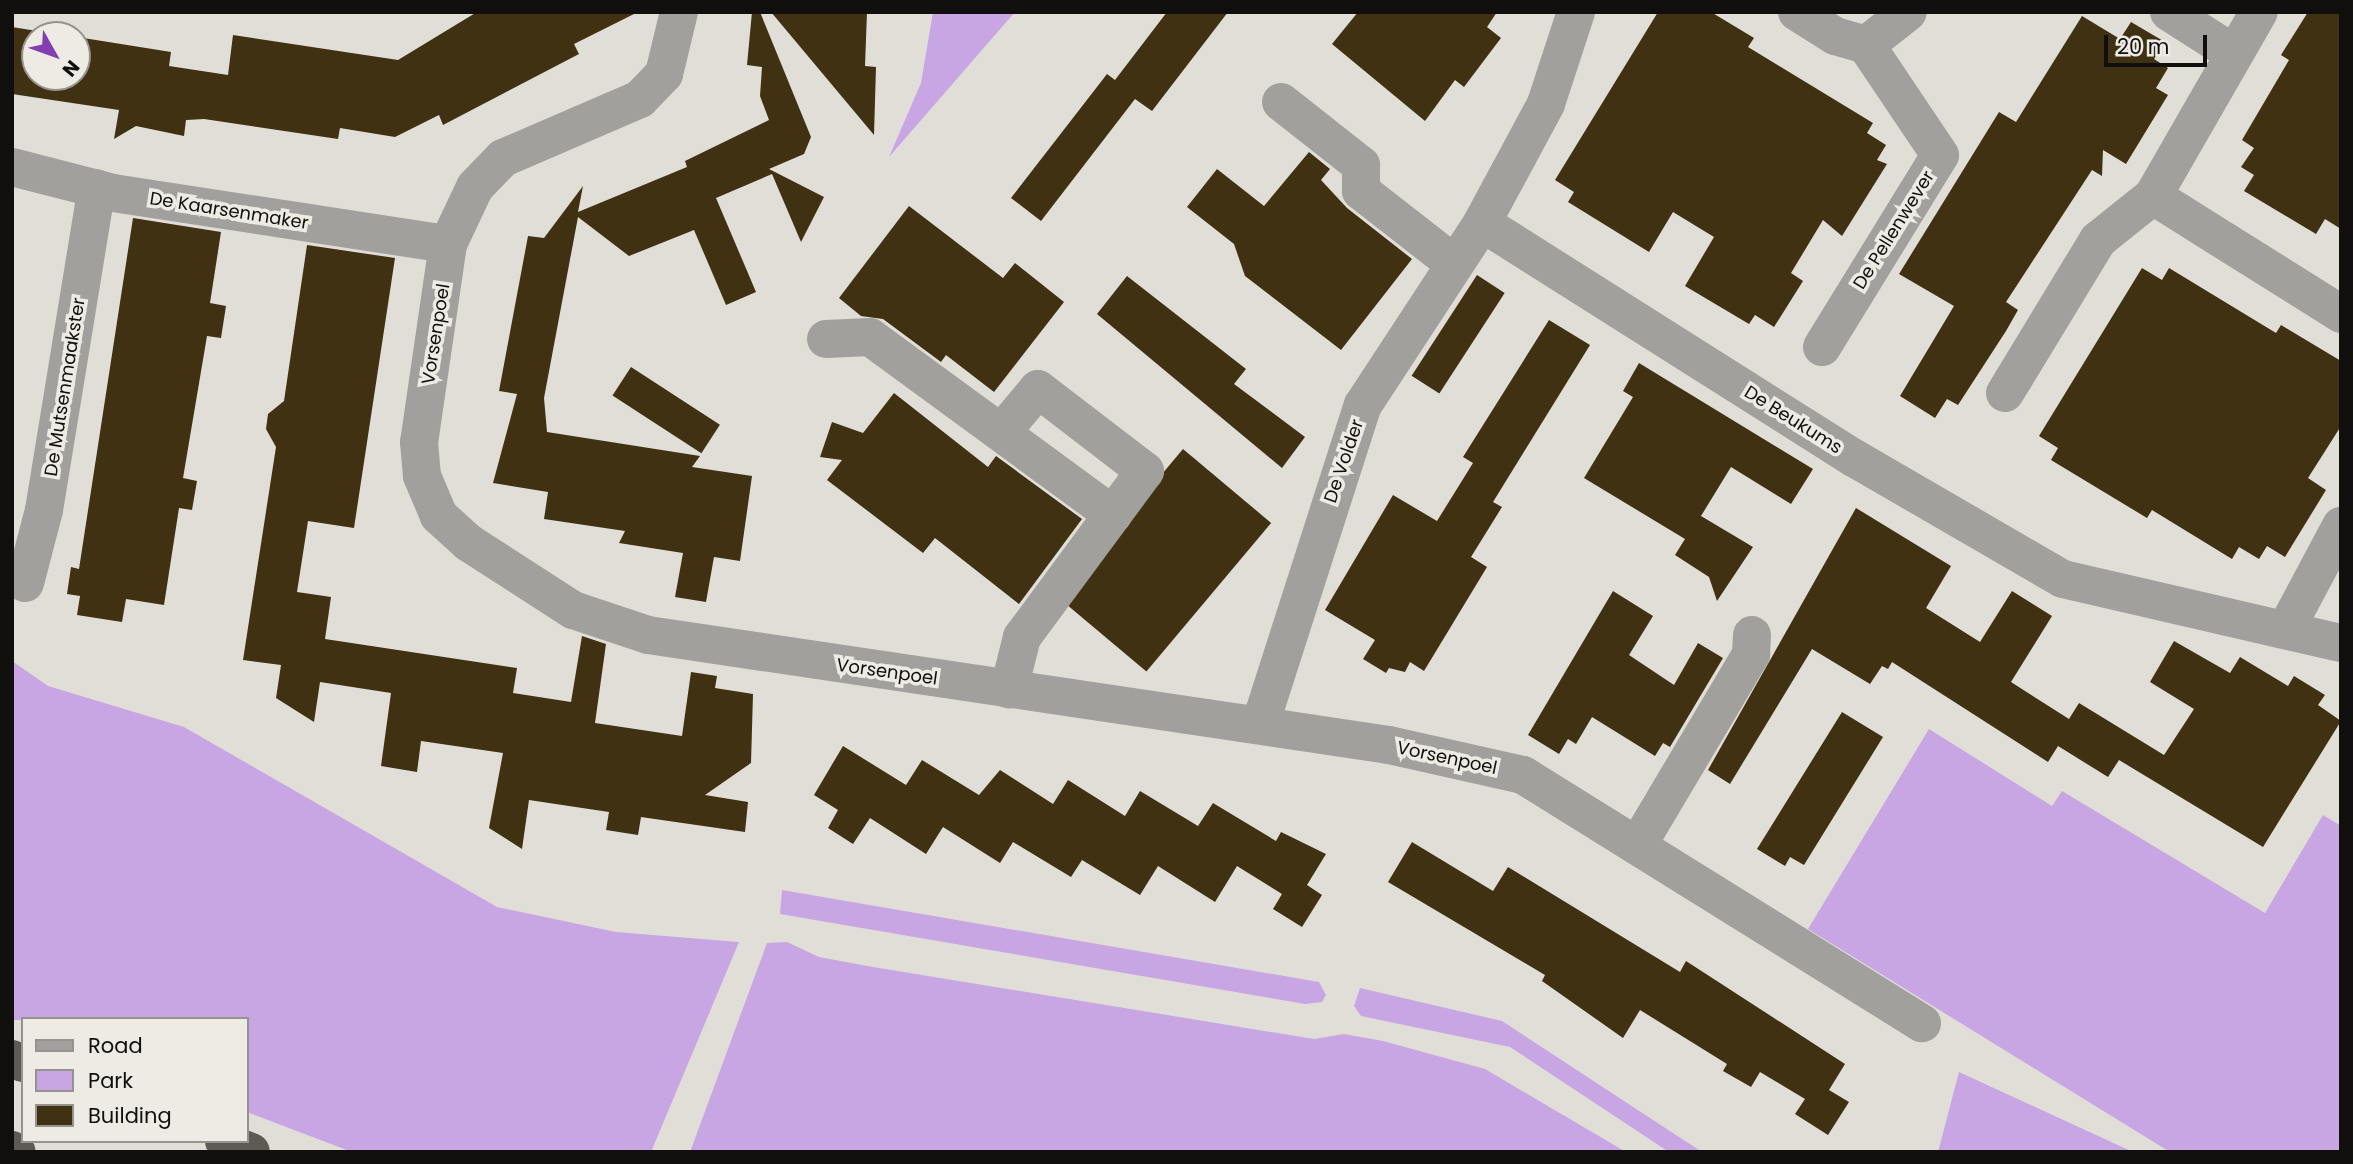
<!DOCTYPE html>
<style>
body{margin:0}
#map{position:relative;width:2353px;height:1164px;overflow:hidden;background:#e1ded7;font-family:Poppins,sans-serif}
div>[style]{position:absolute}
[style*='--x']{left:calc(var(--x)*1px);top:calc(var(--y)*1px);width:calc(var(--w)*1px);rotate:calc(var(--a)*1deg)}
.green>*{inset:0;background:#c8a6e4}
.building>*{inset:0;background:#3f3111;transform-origin:0 0}
.minor>*{height:38px;margin:-19px;padding:0 19px;transform-origin:19px;border-radius:19px;background:#a1a09d}
.highway>*{height:38px;margin:-19px;padding:0 19px;transform-origin:19px;border-radius:19px;background:#5d5a54}
span{translate:-50% -50%;white-space:nowrap;text-align:center;line-height:1.15;-webkit-text-stroke:7px #eeebe4;paint-order:stroke}
.street-label{font-size:18px;color:#110f0d}
.frame{position:absolute;inset:0;border:14px solid #110f0d;pointer-events:none}
.legend{position:absolute;left:21px;top:1017px;width:228px;height:126px;box-sizing:border-box;background:#eeebe4;border:2px solid #96938e;margin:0;padding:9px 12px;list-style:none;font-size:21px;color:#110f0d}
.legend li{display:flex;align-items:center;gap:14px;height:35px}
.legend b{width:35px;border:2px solid #96938e}
.north{position:absolute;left:21px;top:21px;width:70px;height:70px;box-sizing:border-box;background:#eeebe4;border:2px solid #96938e;border-radius:50%;rotate:130deg;font-size:19px;font-weight:700;line-height:28px;text-align:center;color:#110f0d}
.north::after{content:'';display:block;margin:auto;width:24px;height:32px;background:#833eb2;clip-path:polygon(50% 0,100% 100%,50% 72%,0 100%)}
.scale{position:absolute;left:2104px;top:35px;width:103px;height:32px;box-sizing:border-box;border:4px solid #110f0d;border-top:0;padding-left:9px;font-size:21px;line-height:24px;white-space:nowrap;color:#110f0d;-webkit-text-stroke:5px #eeebe4;paint-order:stroke}
</style>
<div id="map">
<div class="green">
<div style="clip-path:polygon(933px 12px,1015px 12px,889px 157px,921px 83px)"></div>
<div style="clip-path:polygon(12px 661px,48px 686px,184px 727px,497px 907px,616px 932px,739px 942px,651px 1152px,352px 1152px,247px 1112px,247px 1019px,12px 1020px)"></div>
<div style="clip-path:polygon(1929px 729px,2052px 806px,2062px 791px,2265px 913px,2323px 815px,2341px 826px,2341px 1152px,2170px 1152px,1808px 929px)"></div>
<div style="clip-path:polygon(782px 890px,1319px 982px,1326px 995px,1322px 1002px,1305px 1004px,780px 914px)"></div>
<div style="clip-path:polygon(787px 942px,819px 957px,873px 967px,1314px 1039px,1344px 1034px,1383px 1041px,1485px 1069px,1626px 1152px,690px 1152px,767px 943px)"></div>
<div style="clip-path:polygon(1360px 988px,1502px 1021px,1702px 1152px,1669px 1152px,1510px 1047px,1361px 1016px,1354px 1006px)"></div>
<div style="clip-path:polygon(1959px 1072px,2133px 1152px,1938px 1152px)"></div>
</div>
<div class="building">
<div style="clip-path:polygon(477px 12px,638px 12px,574px 44px,579px 54px,443px 125px,439px 115px,395px 137px,340px 128px,338px 139px,204px 119px,186px 120px,184px 136px,136px 126px,114px 139px,119px 110px,12px 94px,12px 27px,62px 35px,35px 35px,35px 77px,77px 77px,77px 37px,171px 52px,169px 66px,228px 75px,233px 35px,398px 60px)"></div>
<div style="clip-path:polygon(752px 12px,760px 12px,811px 137px,804px 154px,769px 169px,824px 197px,801px 242px,772px 174px,716px 198px,756px 292px,726px 305px,694px 230px,629px 256px,578px 217px,544px 398px,547px 432px,700px 456px,692px 467px,752px 476px,740px 561px,714px 557px,706px 602px,675px 597px,683px 553px,619px 543px,625px 531px,544px 519px,548px 492px,493px 483px,517px 394px,499px 391px,528px 236px,544px 238px,583px 186px,578px 212px,687px 167px,685px 161px,769px 120px,760px 96px,762px 67px,747px 65px)"></div>
<div style="clip-path:polygon(771px 12px,867px 12px,865px 66px,876px 67px,874px 135px)"></div>
<div style="clip-path:polygon(1167px 12px,1228px 12px,1152px 111px,1135px 99px,1041px 221px,1011px 198px,1107px 74px,1115px 80px)"></div>
<div style="clip-path:polygon(1358px 12px,1497px 12px,1487px 27px,1501px 38px,1464px 87px,1455px 80px,1425px 121px,1332px 44px)"></div>
<div style="clip-path:polygon(1658px 12px,1711px 12px,1754px 38px,1748px 47px,1873px 123px,1867px 133px,1886px 145px,1877px 160px,1887px 164px,1842px 236px,1823px 220px,1791px 273px,1803px 281px,1774px 327px,1755px 315px,1749px 324px,1685px 286px,1714px 237px,1673px 212px,1649px 252px,1568px 202px,1574px 192px,1555px 180px)"></div>
<div style="clip-path:polygon(2308px 12px,2341px 12px,2341px 229px,2325px 219px,2316px 234px,2244px 191px,2254px 175px,2241px 167px,2254px 148px,2242px 140px,2289px 60px,2281px 55px)"></div>
<div style="clip-path:polygon(2082px 16px,2120px 39px,2131px 22px,2165px 42px,2154px 59px,2168px 68px,2156px 88px,2168px 95px,2126px 164px,2103px 150px,2102px 176px,2092px 170px,2006px 302px,2018px 310px,2006px 331px,1958px 405px,1947px 399px,1935px 418px,1900px 396px,1954px 306px,1899px 274px,1999px 112px,2016px 122px)"></div>
<div style="clip-path:polygon(1309px 152px,1330px 169px,1321px 180px,1347px 208px,1412px 259px,1341px 350px,1245px 276px,1234px 244px,1187px 207px,1217px 169px,1264px 206px)"></div>
<div style="clip-path:polygon(909px 206px,1003px 278px,1015px 263px,1064px 302px,994px 392px,946px 355px,941px 362px,883px 319px,861px 316px,839px 298px)"></div>
<div style="clip-path:polygon(133px 218px,221px 232px,210px 303px,226px 306px,221px 338px,207px 336px,183px 478px,197px 481px,192px 510px,179px 508px,164px 605px,126px 599px,122px 622px,77px 615px,80px 596px,67px 594px,71px 567px,79px 569px)"></div>
<div style="clip-path:polygon(307px 245px,395px 258px,354px 528px,308px 521px,297px 592px,331px 597px,325px 639px,517px 668px,513px 693px,571px 702px,582px 636px,606px 644px,595px 723px,682px 736px,691px 672px,717px 676px,715px 688px,753px 694px,751px 763px,705px 795px,748px 802px,745px 832px,641px 817px,638px 835px,606px 830px,609px 812px,529px 800px,522px 849px,489px 828px,503px 753px,421px 741px,417px 772px,381px 766px,391px 693px,320px 682px,314px 722px,276px 698px,281px 665px,243px 660px,276px 447px,266px 429px,268px 414px,284px 401px)"></div>
<div style="clip-path:polygon(2142px 268px,2162px 280px,2169px 268px,2276px 333px,2281px 325px,2341px 361px,2341px 426px,2308px 478px,2326px 490px,2285px 557px,2267px 546px,2259px 559px,2239px 547px,2232px 559px,2152px 510px,2147px 518px,2051px 460px,2058px 448px,2039px 436px)"></div>
<div style="left:1477px;top:275px;width:33px;height:120px;rotate:33deg"></div>
<div style="clip-path:polygon(1127px 276px,1246px 369px,1234px 384px,1305px 437px,1282px 468px,1097px 314px)"></div>
<div style="clip-path:polygon(1549px 320px,1590px 345px,1493px 502px,1502px 507px,1471px 557px,1487px 567px,1424px 671px,1410px 662px,1405px 672px,1389px 668px,1386px 673px,1363px 659px,1375px 640px,1325px 610px,1393px 495px,1437px 521px,1473px 463px,1463px 457px)"></div>
<div style="clip-path:polygon(1639px 363px,1813px 469px,1791px 504px,1731px 467px,1701px 516px,1753px 547px,1717px 601px,1709px 577px,1675px 555px,1685px 539px,1584px 478px,1633px 397px,1623px 391px)"></div>
<div style="left:631px;top:367px;width:106px;height:34px;rotate:33deg"></div>
<div style="clip-path:polygon(894px 393px,988px 467px,996px 456px,1082px 519px,1019px 604px,935px 538px,923px 553px,827px 480px,842px 460px,820px 457px,832px 422px,863px 433px)"></div>
<div style="left:1183px;top:449px;width:115px;height:194px;rotate:40deg"></div>
<div style="clip-path:polygon(1856px 508px,1951px 566px,1926px 608px,1980px 642px,2012px 591px,2052px 616px,2011px 682px,2069px 719px,2079px 703px,2164px 755px,2194px 709px,2150px 682px,2174px 641px,2230px 673px,2240px 657px,2288px 686px,2294px 676px,2325px 695px,2318px 705px,2341px 721px,2263px 847px,2119px 760px,2108px 777px,2058px 746px,2048px 762px,1892px 662px,1888px 669px,1882px 666px,1870px 684px,1812px 649px,1730px 784px,1708px 770px)"></div>
<div style="clip-path:polygon(1613px 591px,1653px 616px,1629px 655px,1674px 685px,1698px 643px,1723px 658px,1670px 747px,1663px 743px,1655px 756px,1592px 717px,1576px 744px,1568px 739px,1559px 754px,1528px 735px)"></div>
<div style="clip-path:polygon(1842px 712px,1883px 737px,1804px 865px,1790px 857px,1785px 866px,1757px 849px)"></div>
<div style="clip-path:polygon(843px 746px,906px 785px,922px 760px,979px 795px,1000px 770px,1053px 804px,1068px 780px,1125px 816px,1140px 791px,1198px 826px,1213px 803px,1276px 841px,1281px 832px,1326px 854px,1307px 885px,1322px 895px,1302px 927px,1273px 909px,1282px 894px,1237px 866px,1215px 902px,1158px 866px,1140px 895px,1082px 860px,1071px 877px,1013px 842px,1000px 863px,943px 827px,926px 854px,870px 818px,853px 844px,828px 828px,838px 810px,814px 795px)"></div>
<div style="clip-path:polygon(1412px 842px,1493px 891px,1508px 867px,1680px 972px,1686px 961px,1845px 1064px,1829px 1090px,1849px 1102px,1828px 1135px,1795px 1114px,1805px 1099px,1760px 1072px,1751px 1087px,1723px 1071px,1727px 1064px,1640px 1010px,1623px 1038px,1542px 981px,1545px 975px,1388px 882px)"></div>
</div>
<div class="minor">
<div style="--x:679;--y:12;--w:64;--a:103.6"></div>
<div style="--x:664;--y:74;--w:35;--a:134"></div>
<div style="--x:640;--y:99;--w:149;--a:156.7"></div>
<div style="--x:503;--y:158;--w:40;--a:134"></div>
<div style="--x:475;--y:187;--w:63;--a:115.3"></div>
<div style="--x:448;--y:244;--w:200;--a:98.3"></div>
<div style="--x:419;--y:442;--w:34;--a:85"></div>
<div style="--x:422;--y:476;--w:43;--a:67"></div>
<div style="--x:439;--y:516;--w:40;--a:42"></div>
<div style="--x:469;--y:543;--w:124;--a:32.8"></div>
<div style="--x:573;--y:610;--w:79;--a:18.4"></div>
<div style="--x:648;--y:635;--w:749;--a:8.44"></div>
<div style="--x:1389;--y:745;--w:137;--a:12.6"></div>
<div style="--x:1523;--y:775;--w:470;--a:31.9"></div>
<div style="--x:1576;--y:12;--w:97;--a:108.1"></div>
<div style="--x:1546;--y:104;--w:135;--a:118.3"></div>
<div style="--x:1482;--y:223;--w:440;--a:32.3"></div>
<div style="--x:1854;--y:458;--w:241;--a:30.1"></div>
<div style="--x:2063;--y:579;--w:285;--a:13"></div>
<div style="--x:1797;--y:12;--w:45;--a:32.3"></div>
<div style="--x:1835;--y:36;--w:32;--a:16"></div>
<div style="--x:1866;--y:45;--w:53;--a:-38.2"></div>
<div style="--x:2169;--y:12;--w:76;--a:32.6"></div>
<div style="--x:1281;--y:102;--w:102;--a:38.2"></div>
<div style="--x:1361;--y:165;--w:26;--a:90"></div>
<div style="--x:1361;--y:191;--w:115;--a:38"></div>
<div style="--x:12;--y:167;--w:104;--a:14.4"></div>
<div style="--x:113;--y:193;--w:339;--a:8.7"></div>
<div style="--x:2153;--y:196;--w:222;--a:32.1"></div>
<div style="--x:826;--y:339;--w:44;--a:-2.6"></div>
<div style="--x:870;--y:337;--w:301;--a:36.2"></div>
<div style="--x:1822;--y:347;--w:225;--a:-58.4"></div>
<div style="--x:1940;--y:155;--w:133;--a:-123.9"></div>
<div style="--x:2005;--y:393;--w:179;--a:-58.7"></div>
<div style="--x:2098;--y:240;--w:70;--a:-38.7"></div>
<div style="--x:2153;--y:196;--w:212;--a:-60.1"></div>
<div style="--x:1002;--y:432;--w:56;--a:-50.1"></div>
<div style="--x:1038;--y:389;--w:135;--a:37.5"></div>
<div style="--x:1145;--y:471;--w:207;--a:126.5"></div>
<div style="--x:1022;--y:637;--w:54;--a:104"></div>
<div style="--x:25;--y:583;--w:75;--a:-75.4"></div>
<div style="--x:44;--y:510;--w:326;--a:-80.7"></div>
<div style="--x:2286;--y:629;--w:117;--a:-61.9"></div>
<div style="--x:1260;--y:725;--w:336;--a:-72.2"></div>
<div style="--x:1363;--y:405;--w:217;--a:-56.8"></div>
<div style="--x:1639;--y:843;--w:220;--a:-59.3"></div>
<div style="--x:1751;--y:654;--w:19;--a:-87"></div>
</div>
<div class="highway">
<div style="--x:12;--y:1059;--w:12;--a:20"></div>
<div style="--x:224;--y:1141;--w:29;--a:22"></div>
<div style="--x:12;--y:1150;--w:5;--a:22"></div>
</div>
<div class="street-label">
<span style="left:229px;top:211px;rotate:9deg">De Kaarsenmaker</span>
<span style="left:1894px;top:230px;rotate:-58deg">De Pellenwever</span>
<span style="left:436px;top:334px;rotate:-81deg">Vorsenpoel</span>
<span style="left:65px;top:387px;rotate:-81deg">De Mutsenmaakster</span>
<span style="left:1793px;top:420px;rotate:32deg">De Beukums</span>
<span style="left:1344px;top:461px;rotate:-71deg">De Volder</span>
<span style="left:887px;top:672px;rotate:8deg">Vorsenpoel</span>
<span style="left:1447px;top:758px;rotate:12deg">Vorsenpoel</span>
</div>
<div class="frame"></div>
<ul class="legend">
<li><b style="height:9px;background:#a1a09d"></b>Road</li>
<li><b style="height:19px;background:#c8a6e4"></b>Park</li>
<li><b style="height:19px;background:#3f3111"></b>Building</li>
</ul>
<div class="north">N</div>
<div class="scale">20 m</div>
</div>
